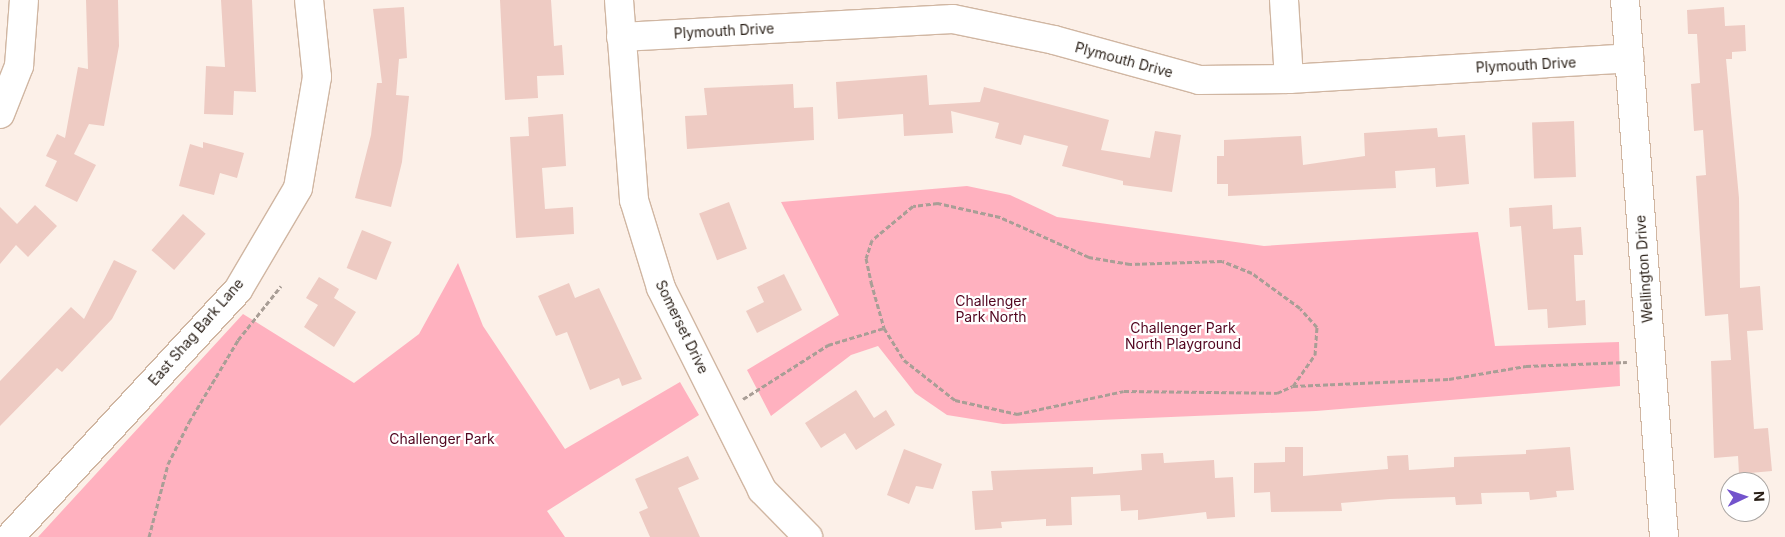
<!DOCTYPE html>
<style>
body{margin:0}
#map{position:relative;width:1785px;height:537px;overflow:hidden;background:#fcf0e8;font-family:Inter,sans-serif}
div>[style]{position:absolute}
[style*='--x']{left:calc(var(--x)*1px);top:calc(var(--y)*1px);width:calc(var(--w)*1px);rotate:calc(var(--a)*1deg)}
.green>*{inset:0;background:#ffb1bf}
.building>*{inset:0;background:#eecbc3;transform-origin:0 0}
.path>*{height:3px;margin-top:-1.5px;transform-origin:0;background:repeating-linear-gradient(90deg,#a99e96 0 5px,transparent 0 7.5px)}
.roads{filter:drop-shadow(1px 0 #d0b6a2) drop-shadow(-1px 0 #d0b6a2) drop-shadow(0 1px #d0b6a2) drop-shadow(0 -1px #d0b6a2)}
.minor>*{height:28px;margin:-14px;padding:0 14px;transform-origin:14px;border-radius:14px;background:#fff}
span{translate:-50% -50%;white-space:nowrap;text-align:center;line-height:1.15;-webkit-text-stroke:4.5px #fff;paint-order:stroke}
.street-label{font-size:14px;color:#291f17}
.park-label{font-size:14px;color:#520620}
.north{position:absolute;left:1720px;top:472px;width:50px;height:50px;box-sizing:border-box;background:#fff;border:1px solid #a9a5a2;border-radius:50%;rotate:87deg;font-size:14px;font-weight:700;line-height:20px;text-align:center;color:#291f17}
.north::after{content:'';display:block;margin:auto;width:18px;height:22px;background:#7353cc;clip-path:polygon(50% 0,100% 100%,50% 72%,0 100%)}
</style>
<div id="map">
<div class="green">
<div style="clip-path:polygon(967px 186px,1010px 195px,1057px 217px,1264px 246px,1478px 232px,1495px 346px,1619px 342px,1620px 386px,1316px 411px,1003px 424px,947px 415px,915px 393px,878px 346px,851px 355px,771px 416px,747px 370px,839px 315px,781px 202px)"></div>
<div style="clip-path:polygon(458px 263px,483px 326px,565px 449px,680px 382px,699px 415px,547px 511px,565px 537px,38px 537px,243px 314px,354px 383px,419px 334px)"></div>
</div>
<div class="building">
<div style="clip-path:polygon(86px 0,118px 0,119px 46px,104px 126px,89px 124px,74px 154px,96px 165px,77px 202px,45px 186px,57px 161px,46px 156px,57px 134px,65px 138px,78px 67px,88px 69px)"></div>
<div style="clip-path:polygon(221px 0,252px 0,256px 92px,234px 91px,233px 115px,204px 114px,206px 66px,225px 67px)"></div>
<div style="clip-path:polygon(500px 0,551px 0,554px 46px,562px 45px,564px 75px,537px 76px,538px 98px,505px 100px)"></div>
<div style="clip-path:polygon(404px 7px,407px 58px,399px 59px,396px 95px,409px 96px,402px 162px,391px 207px,355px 198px,371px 135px,377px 83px,382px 83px,373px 9px)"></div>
<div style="clip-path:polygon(1724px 7px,1725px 26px,1745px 25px,1746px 51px,1732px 52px,1732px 59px,1726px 59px,1739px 198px,1740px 288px,1760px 286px,1763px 330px,1747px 331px,1754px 429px,1768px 428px,1772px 471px,1739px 474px,1738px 456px,1714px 458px,1711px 361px,1731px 360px,1728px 314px,1705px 316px,1696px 176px,1706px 175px,1703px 130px,1694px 131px,1691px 84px,1700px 83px,1697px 34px,1688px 34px,1687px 10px)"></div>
<div style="clip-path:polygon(927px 75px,929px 105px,980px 102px,984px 87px,1109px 120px,1101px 150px,1150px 158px,1155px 131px,1181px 135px,1172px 192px,1123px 185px,1123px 181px,1062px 166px,1068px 146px,1024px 135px,1021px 145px,995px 138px,999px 123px,951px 111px,953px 133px,904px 136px,903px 114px,838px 119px,836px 82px)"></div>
<div style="clip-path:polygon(793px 84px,794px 108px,813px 107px,814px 140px,687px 149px,685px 116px,707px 115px,704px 88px)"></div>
<div style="clip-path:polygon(563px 114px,566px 166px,542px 168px,545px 209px,573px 207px,574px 234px,516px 238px,510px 137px,529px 136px,528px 117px)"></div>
<div style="left:1574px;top:121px;width:56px;height:42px;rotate:88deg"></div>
<div style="clip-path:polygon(1437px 128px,1438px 137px,1465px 135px,1469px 184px,1436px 187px,1435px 168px,1395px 171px,1396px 188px,1228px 196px,1228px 184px,1217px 184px,1217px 156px,1224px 156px,1224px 140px,1301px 136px,1303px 165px,1365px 156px,1364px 133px)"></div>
<div style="clip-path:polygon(203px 142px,244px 153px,237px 178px,220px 173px,214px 195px,179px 186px,190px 144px,203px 148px)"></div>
<div style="left:729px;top:202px;width:50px;height:32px;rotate:69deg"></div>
<div style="clip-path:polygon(35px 205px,57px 226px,28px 257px,16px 245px,0 264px,0 207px,17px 224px)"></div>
<div style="clip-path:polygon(1552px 205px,1553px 229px,1581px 227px,1583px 255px,1574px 255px,1576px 301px,1585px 300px,1586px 325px,1548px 328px,1547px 309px,1528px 310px,1521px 226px,1510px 227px,1509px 208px)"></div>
<div style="left:183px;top:214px;width:30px;height:48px;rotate:41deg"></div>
<div style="left:362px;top:230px;width:32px;height:41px;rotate:22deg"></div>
<div style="clip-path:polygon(114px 260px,137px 271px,112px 319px,62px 372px,57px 368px,0 426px,0 381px,71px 307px,84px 319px)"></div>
<div style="clip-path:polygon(784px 274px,802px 310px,757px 333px,746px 311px,764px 302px,757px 287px)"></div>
<div style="clip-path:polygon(319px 277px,339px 289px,334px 298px,356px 312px,334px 347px,304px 327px,318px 305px,306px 298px)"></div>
<div style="clip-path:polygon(569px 283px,575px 298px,599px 288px,642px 379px,622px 386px,619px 378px,590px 390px,567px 332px,556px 336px,538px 296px)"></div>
<div style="clip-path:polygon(856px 390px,874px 418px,886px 410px,895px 425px,856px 450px,845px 433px,821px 448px,805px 423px)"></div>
<div style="clip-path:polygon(1285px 447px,1303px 447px,1303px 476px,1388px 469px,1387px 456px,1408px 455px,1409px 470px,1454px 467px,1454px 457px,1526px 454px,1526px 450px,1570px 447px,1574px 490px,1556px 491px,1557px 497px,1530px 500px,1529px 492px,1481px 493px,1482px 504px,1456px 505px,1455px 497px,1390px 499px,1341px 503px,1342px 511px,1271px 512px,1270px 492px,1254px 493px,1254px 463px,1285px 462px)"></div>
<div style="clip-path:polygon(904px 449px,942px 464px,933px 489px,916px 486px,909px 504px,887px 495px)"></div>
<div style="clip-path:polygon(1163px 453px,1164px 463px,1214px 460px,1215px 478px,1233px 477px,1235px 517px,1207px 519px,1206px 512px,1138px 520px,1138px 510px,1121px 511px,1120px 495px,1071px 497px,1072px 525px,1046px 526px,1046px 519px,1001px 522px,1002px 528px,975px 530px,972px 491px,993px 490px,991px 471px,1093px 467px,1093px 474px,1142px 470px,1141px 454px)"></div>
<div style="clip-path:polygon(688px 456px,699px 479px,678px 488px,700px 537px,650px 537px,639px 512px,648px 508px,635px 479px)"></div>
</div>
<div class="path">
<div style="--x:1293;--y:386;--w:38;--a:-55"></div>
<div style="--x:1315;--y:355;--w:28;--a:-86"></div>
<div style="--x:1317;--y:327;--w:25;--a:-132"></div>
<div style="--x:1300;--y:308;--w:59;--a:-143.9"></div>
<div style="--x:1252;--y:273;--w:32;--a:-158"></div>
<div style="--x:1222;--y:261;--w:92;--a:178.1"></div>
<div style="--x:1130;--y:264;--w:42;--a:-170.3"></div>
<div style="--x:1089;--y:257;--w:98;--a:-155.8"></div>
<div style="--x:1000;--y:217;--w:64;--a:-167.3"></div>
<div style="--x:938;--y:203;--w:25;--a:173"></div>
<div style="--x:913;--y:206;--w:53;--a:140.3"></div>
<div style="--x:872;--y:240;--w:19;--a:108"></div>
<div style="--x:866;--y:258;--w:25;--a:78"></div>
<div style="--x:871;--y:282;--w:48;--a:74.2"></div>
<div style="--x:884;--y:328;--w:38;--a:58"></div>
<div style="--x:904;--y:360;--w:65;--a:38.1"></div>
<div style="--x:955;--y:400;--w:64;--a:12.7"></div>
<div style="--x:1017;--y:414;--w:109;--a:-12.1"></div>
<div style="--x:1124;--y:391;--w:153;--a:0.7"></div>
<div style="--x:1277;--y:393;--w:17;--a:-24"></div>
<div style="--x:1293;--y:386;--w:156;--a:-2.6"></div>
<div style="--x:1449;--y:379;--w:78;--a:-9.6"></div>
<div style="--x:1526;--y:366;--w:101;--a:-2.3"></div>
<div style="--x:743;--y:399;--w:101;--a:-32.4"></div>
<div style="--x:828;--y:345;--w:59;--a:-16.9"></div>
<div style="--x:149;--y:537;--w:75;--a:-75.4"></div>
<div style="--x:168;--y:464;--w:47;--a:-63.4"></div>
<div style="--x:189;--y:422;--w:96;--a:-59.1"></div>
<div style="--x:238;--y:340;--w:69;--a:-51.5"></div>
</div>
<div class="roads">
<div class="minor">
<div style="--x:619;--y:0;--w:201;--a:85.7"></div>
<div style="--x:634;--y:200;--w:92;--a:72.9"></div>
<div style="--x:661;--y:288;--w:226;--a:63.4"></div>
<div style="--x:762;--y:490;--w:66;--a:45.6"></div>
<div style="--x:1284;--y:0;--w:79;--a:86.4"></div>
<div style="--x:1625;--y:0;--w:538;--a:85.85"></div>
<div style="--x:621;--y:37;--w:332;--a:-3.1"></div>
<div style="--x:953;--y:19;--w:103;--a:11.7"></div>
<div style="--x:1054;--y:40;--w:150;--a:15.4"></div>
<div style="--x:1199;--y:80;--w:90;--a:-0.6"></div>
<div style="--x:1289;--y:79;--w:341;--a:-3.5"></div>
<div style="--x:0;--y:114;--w:52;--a:-68.4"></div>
<div style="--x:19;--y:66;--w:66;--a:-85.7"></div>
<div style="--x:10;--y:537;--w:336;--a:-47.3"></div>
<div style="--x:238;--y:290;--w:118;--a:-59.5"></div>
<div style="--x:298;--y:188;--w:113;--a:-80.3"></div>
<div style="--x:317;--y:77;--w:77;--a:-95.9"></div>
</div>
</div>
<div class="street-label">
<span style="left:724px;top:31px;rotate:-3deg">Plymouth Drive</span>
<span style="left:1124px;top:60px;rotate:15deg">Plymouth Drive</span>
<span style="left:1526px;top:65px;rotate:-3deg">Plymouth Drive</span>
<span style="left:1644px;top:269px;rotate:-94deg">Wellington Drive</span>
<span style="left:682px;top:327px;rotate:64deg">Somerset Drive</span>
<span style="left:196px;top:332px;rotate:-49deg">East Shag Bark Lane</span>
</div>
<div class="park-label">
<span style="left:991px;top:309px">Challenger<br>Park North</span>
<span style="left:1183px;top:336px">Challenger Park<br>North Playground</span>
<span style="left:442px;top:439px">Challenger Park</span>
</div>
<div class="north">N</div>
</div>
